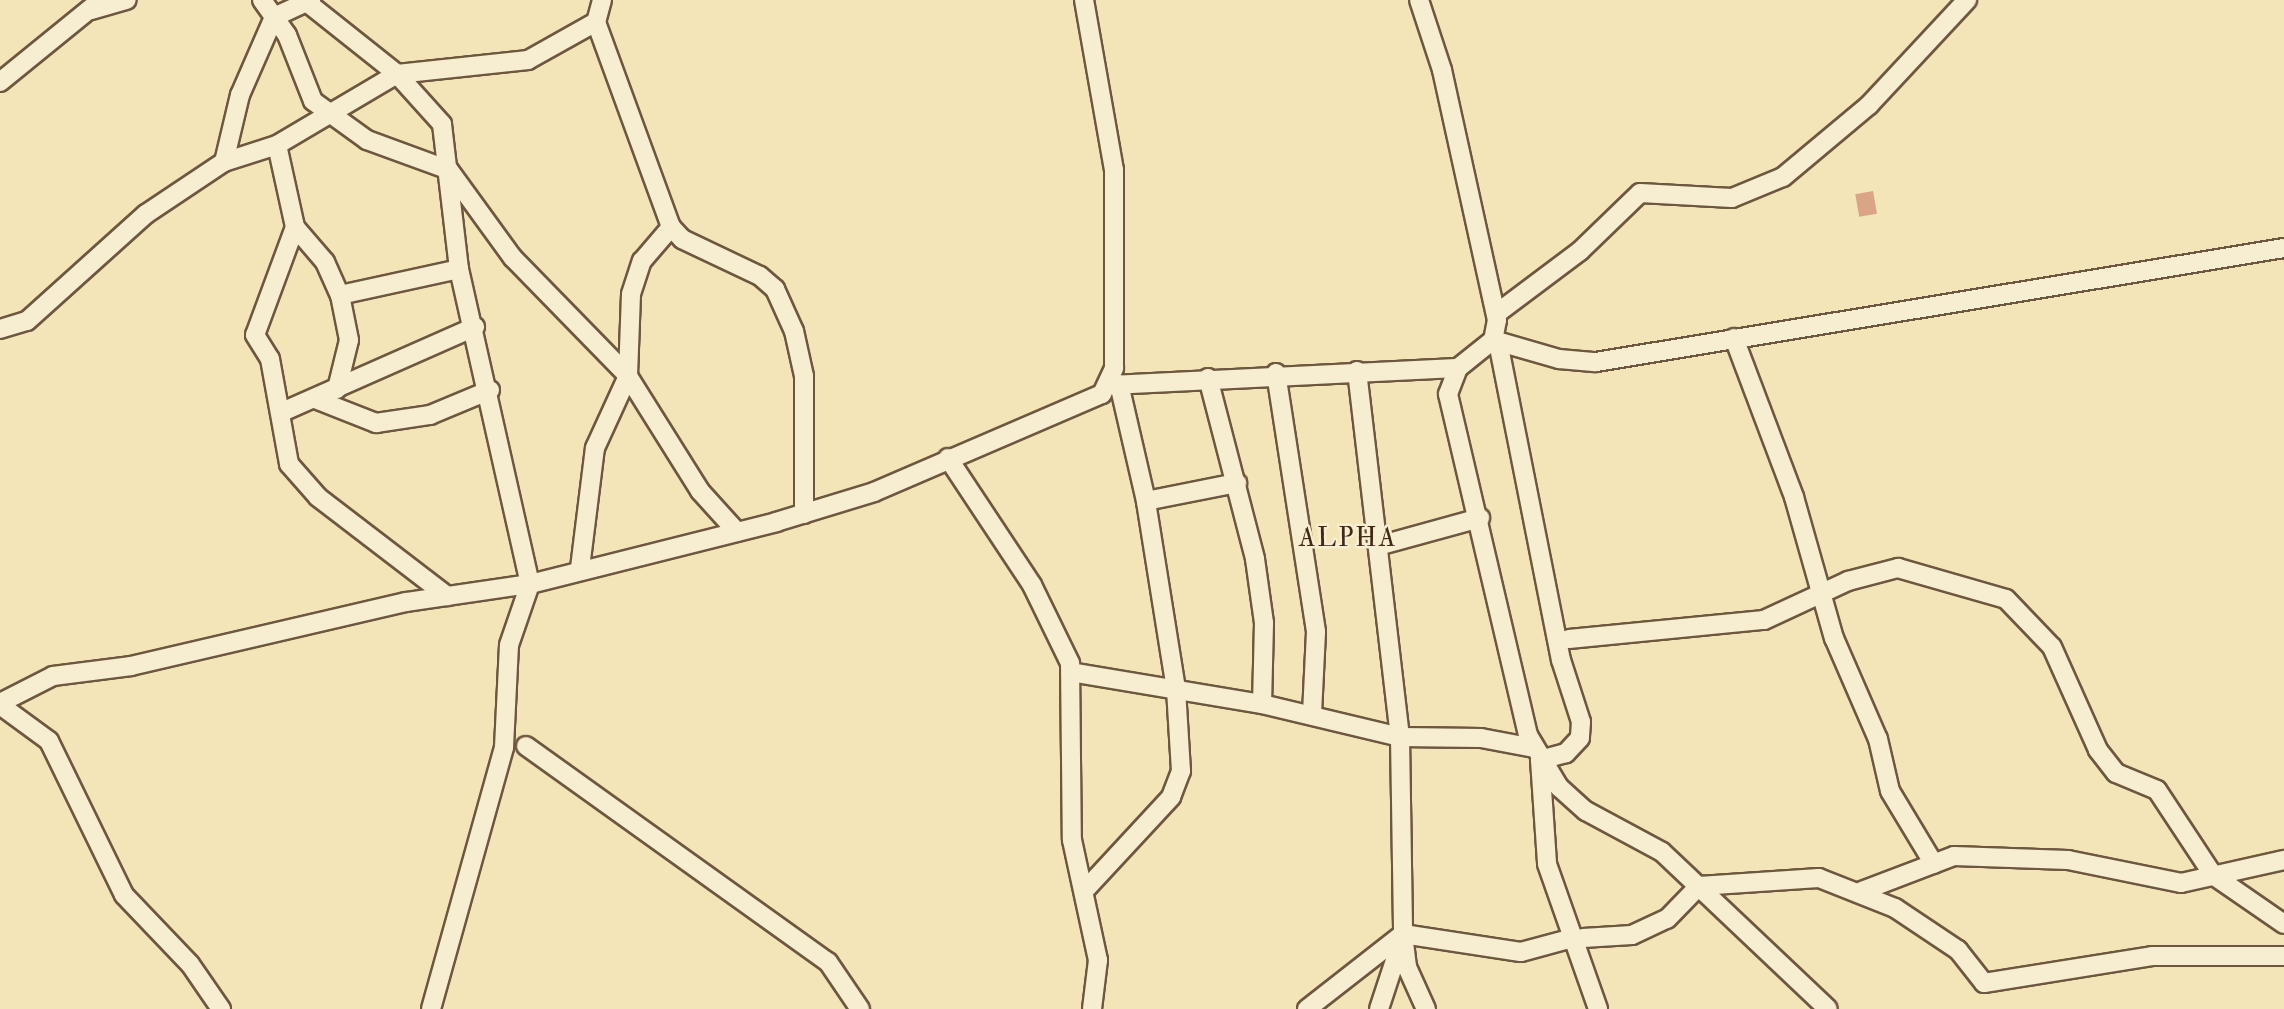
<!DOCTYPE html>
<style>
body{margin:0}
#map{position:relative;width:2284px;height:1009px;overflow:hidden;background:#f3e5b8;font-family:"IM FELL Double Pica",serif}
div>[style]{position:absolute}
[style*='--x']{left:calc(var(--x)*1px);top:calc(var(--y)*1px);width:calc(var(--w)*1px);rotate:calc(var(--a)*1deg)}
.building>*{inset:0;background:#d9a487;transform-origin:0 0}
.roads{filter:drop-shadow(2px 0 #6e573f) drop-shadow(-2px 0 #6e573f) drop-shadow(0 2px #6e573f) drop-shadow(0 -2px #6e573f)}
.street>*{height:18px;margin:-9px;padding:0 9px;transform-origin:9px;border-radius:9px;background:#f7eed1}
span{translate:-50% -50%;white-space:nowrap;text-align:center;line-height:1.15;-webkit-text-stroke:5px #f7eed1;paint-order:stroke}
.quarter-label{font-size:26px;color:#422817;letter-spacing:2px}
</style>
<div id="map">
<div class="building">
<div style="left:1873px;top:191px;width:23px;height:18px;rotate:80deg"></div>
</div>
<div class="roads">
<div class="street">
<div style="--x:262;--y:0;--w:43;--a:54.5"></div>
<div style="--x:287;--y:35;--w:71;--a:68.5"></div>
<div style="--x:313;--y:101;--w:67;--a:35.8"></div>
<div style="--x:367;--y:140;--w:87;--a:20.1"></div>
<div style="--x:449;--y:170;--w:109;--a:54"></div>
<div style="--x:513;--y:258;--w:165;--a:45.7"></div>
<div style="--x:628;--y:376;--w:136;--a:57.9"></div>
<div style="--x:700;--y:491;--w:55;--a:47.9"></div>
<div style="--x:304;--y:0;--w:119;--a:38.5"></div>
<div style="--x:397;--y:74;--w:132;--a:-6.1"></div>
<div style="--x:528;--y:60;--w:78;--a:-29.2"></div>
<div style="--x:602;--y:0;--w:23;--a:105"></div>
<div style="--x:596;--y:22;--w:218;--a:69.9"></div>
<div style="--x:671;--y:227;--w:16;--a:47"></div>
<div style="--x:682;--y:239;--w:86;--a:25.4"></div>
<div style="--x:760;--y:276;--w:20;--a:41"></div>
<div style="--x:775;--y:289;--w:46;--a:65.7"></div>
<div style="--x:794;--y:331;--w:46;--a:77.5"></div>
<div style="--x:804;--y:376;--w:138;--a:90"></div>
<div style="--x:1419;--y:0;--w:74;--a:71.8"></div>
<div style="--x:1442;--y:70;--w:256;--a:77.6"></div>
<div style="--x:1497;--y:320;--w:20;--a:101"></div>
<div style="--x:1493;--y:340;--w:45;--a:141.3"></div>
<div style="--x:1458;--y:368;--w:28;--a:111"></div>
<div style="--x:1448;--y:394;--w:350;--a:76.8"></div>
<div style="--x:1528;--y:735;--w:61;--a:59.2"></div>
<div style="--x:1559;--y:787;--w:36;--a:42"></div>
<div style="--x:1586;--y:811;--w:86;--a:28.3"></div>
<div style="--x:1662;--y:852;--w:228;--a:43.4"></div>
<div style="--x:91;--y:10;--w:37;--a:-16"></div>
<div style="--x:0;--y:82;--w:130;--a:-39.1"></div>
<div style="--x:224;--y:162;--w:56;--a:-17.8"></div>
<div style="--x:295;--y:227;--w:46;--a:49.4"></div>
<div style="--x:325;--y:262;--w:36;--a:66"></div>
<div style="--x:1496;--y:314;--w:105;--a:-36.9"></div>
<div style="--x:1580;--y:251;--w:83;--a:-44"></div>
<div style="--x:1640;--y:193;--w:92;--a:3.1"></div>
<div style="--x:1732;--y:198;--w:55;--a:-22.4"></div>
<div style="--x:1783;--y:177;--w:112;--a:-39.9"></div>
<div style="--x:1869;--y:105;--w:144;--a:-47"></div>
<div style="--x:0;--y:329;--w:28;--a:-17"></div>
<div style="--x:27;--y:321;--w:160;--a:-42"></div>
<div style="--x:146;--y:214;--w:94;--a:-33.7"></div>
<div style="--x:224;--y:162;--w:69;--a:-76.6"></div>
<div style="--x:240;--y:95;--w:85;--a:-66.4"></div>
<div style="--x:274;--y:17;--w:41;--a:-24.7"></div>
<div style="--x:1734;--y:338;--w:170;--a:69.3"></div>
<div style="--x:1794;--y:497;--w:147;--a:74.2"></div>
<div style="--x:1834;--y:638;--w:110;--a:66.5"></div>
<div style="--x:1878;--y:739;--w:53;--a:77"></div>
<div style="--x:1890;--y:791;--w:85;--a:58.9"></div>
<div style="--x:1493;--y:340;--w:69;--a:16.1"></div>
<div style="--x:1559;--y:359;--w:37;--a:5"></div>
<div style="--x:1596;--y:362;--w:697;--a:-9.41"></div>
<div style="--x:1498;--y:342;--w:324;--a:78.8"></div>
<div style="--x:1561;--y:660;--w:65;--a:72.1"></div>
<div style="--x:1581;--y:722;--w:16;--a:94"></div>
<div style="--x:1580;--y:738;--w:21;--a:133"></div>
<div style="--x:1566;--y:753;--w:27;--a:165"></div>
<div style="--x:1540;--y:760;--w:104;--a:86.1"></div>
<div style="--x:1547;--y:864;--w:154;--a:70.6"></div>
<div style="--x:1357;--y:371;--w:369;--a:83.3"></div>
<div style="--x:1400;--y:737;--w:197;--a:89.1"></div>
<div style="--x:1403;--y:934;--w:33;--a:83"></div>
<div style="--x:1407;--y:967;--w:46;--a:65.7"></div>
<div style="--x:1276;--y:373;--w:262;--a:81.2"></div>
<div style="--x:1316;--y:632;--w:83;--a:92.8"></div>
<div style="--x:1208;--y:378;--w:187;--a:75.4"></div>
<div style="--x:1255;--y:559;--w:65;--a:82"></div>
<div style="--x:1264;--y:623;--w:81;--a:91.4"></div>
<div style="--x:1110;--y:385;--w:348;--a:-2.8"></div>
<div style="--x:337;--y:389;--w:50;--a:-76.2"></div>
<div style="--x:349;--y:340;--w:46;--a:-101.3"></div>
<div style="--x:340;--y:295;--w:122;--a:-12.3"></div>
<div style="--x:315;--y:399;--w:66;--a:21.5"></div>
<div style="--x:376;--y:423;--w:55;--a:-8.4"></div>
<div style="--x:430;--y:415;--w:65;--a:-22.6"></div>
<div style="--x:282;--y:412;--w:211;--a:-23.8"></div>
<div style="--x:948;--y:458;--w:152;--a:56.5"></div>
<div style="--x:1032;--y:585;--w:87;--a:64"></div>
<div style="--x:1070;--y:663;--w:177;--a:89.4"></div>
<div style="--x:1072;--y:840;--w:123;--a:77.8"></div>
<div style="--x:1098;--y:960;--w:49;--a:97"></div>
<div style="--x:1146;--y:501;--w:93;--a:-11.2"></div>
<div style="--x:1378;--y:546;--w:106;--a:-15.4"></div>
<div style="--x:580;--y:568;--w:121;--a:-82.9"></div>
<div style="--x:595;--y:448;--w:79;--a:-65.4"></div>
<div style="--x:628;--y:376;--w:82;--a:-87.9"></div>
<div style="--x:631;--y:294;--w:35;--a:-72"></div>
<div style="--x:642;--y:261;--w:45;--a:-49.5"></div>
<div style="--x:1569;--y:639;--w:196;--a:-5.6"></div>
<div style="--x:1764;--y:620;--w:93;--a:-24.9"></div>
<div style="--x:1848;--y:581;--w:52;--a:-14.6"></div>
<div style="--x:1898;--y:568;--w:112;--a:16"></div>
<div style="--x:2006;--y:599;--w:66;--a:46.2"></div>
<div style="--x:2052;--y:647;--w:113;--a:65.9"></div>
<div style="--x:2098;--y:750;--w:29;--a:52"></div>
<div style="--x:2116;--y:773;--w:44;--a:22.5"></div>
<div style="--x:2157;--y:790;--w:102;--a:56.6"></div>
<div style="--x:2213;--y:875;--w:86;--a:34.6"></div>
<div style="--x:1071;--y:672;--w:194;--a:9.5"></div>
<div style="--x:1262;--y:704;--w:142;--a:13.4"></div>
<div style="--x:1400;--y:737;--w:81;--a:0.7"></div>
<div style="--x:1481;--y:738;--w:54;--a:10.7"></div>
<div style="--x:0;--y:703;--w:59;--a:-27"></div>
<div style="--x:53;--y:676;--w:79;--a:-7.3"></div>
<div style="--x:131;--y:666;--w:282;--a:-13.1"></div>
<div style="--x:406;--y:602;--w:125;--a:-8.3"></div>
<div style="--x:530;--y:584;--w:254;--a:-14.1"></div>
<div style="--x:776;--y:522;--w:102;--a:-17"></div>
<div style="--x:874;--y:492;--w:248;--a:-23.3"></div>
<div style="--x:1102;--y:394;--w:29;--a:-65"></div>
<div style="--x:1114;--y:368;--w:198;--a:-90"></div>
<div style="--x:1114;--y:170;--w:173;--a:-100"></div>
<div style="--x:0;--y:705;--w:61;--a:36.3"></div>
<div style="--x:49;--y:741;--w:171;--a:64"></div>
<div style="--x:124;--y:895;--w:95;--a:46.3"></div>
<div style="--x:190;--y:964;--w:55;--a:55.4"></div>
<div style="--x:526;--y:746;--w:371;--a:35.6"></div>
<div style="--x:828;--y:962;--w:57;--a:55.8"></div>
<div style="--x:1085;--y:890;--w:127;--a:-47.2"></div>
<div style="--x:1171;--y:797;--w:28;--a:-69"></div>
<div style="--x:1181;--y:771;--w:82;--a:-93.5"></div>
<div style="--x:1176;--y:689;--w:190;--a:-99.1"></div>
<div style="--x:1146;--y:501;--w:120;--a:-103"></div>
<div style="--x:1862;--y:891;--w:98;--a:-20.8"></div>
<div style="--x:1954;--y:856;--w:114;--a:2"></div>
<div style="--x:2068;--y:860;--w:115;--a:11.5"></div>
<div style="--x:2181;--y:883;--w:106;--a:-12.6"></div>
<div style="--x:1583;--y:938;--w:49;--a:-3.5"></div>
<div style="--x:1632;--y:935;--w:38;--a:-25"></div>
<div style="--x:1667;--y:919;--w:46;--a:-45.9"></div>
<div style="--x:1699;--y:886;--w:120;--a:-3.8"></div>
<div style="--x:1819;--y:878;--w:82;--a:21.5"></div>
<div style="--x:1895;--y:908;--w:76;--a:33.7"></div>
<div style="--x:1958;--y:950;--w:42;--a:51.8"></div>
<div style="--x:1984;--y:983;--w:170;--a:-9.1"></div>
<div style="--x:2152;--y:956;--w:132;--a:0"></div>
<div style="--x:431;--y:1009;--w:272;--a:-74.4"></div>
<div style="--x:504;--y:747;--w:102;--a:-87.2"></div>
<div style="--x:509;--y:645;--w:65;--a:-71"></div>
<div style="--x:530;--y:584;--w:323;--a:-102.7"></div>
<div style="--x:459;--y:269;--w:146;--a:-96.7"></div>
<div style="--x:442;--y:124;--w:67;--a:-132"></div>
<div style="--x:397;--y:74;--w:139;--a:149.4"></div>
<div style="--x:277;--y:145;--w:84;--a:77.6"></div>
<div style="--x:295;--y:227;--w:115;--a:110.3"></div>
<div style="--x:255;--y:335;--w:28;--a:58"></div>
<div style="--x:270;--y:359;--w:107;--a:79.7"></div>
<div style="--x:289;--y:464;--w:44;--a:48.7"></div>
<div style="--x:318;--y:497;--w:163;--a:37.5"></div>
<div style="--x:1307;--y:1009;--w:122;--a:-38"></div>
<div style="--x:1403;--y:934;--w:119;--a:8.7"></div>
<div style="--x:1521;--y:952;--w:54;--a:-15.1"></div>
<div style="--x:1379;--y:1009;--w:71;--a:-71.8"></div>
</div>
</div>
<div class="quarter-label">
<span style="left:1348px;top:539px">ALPHA</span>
</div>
</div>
